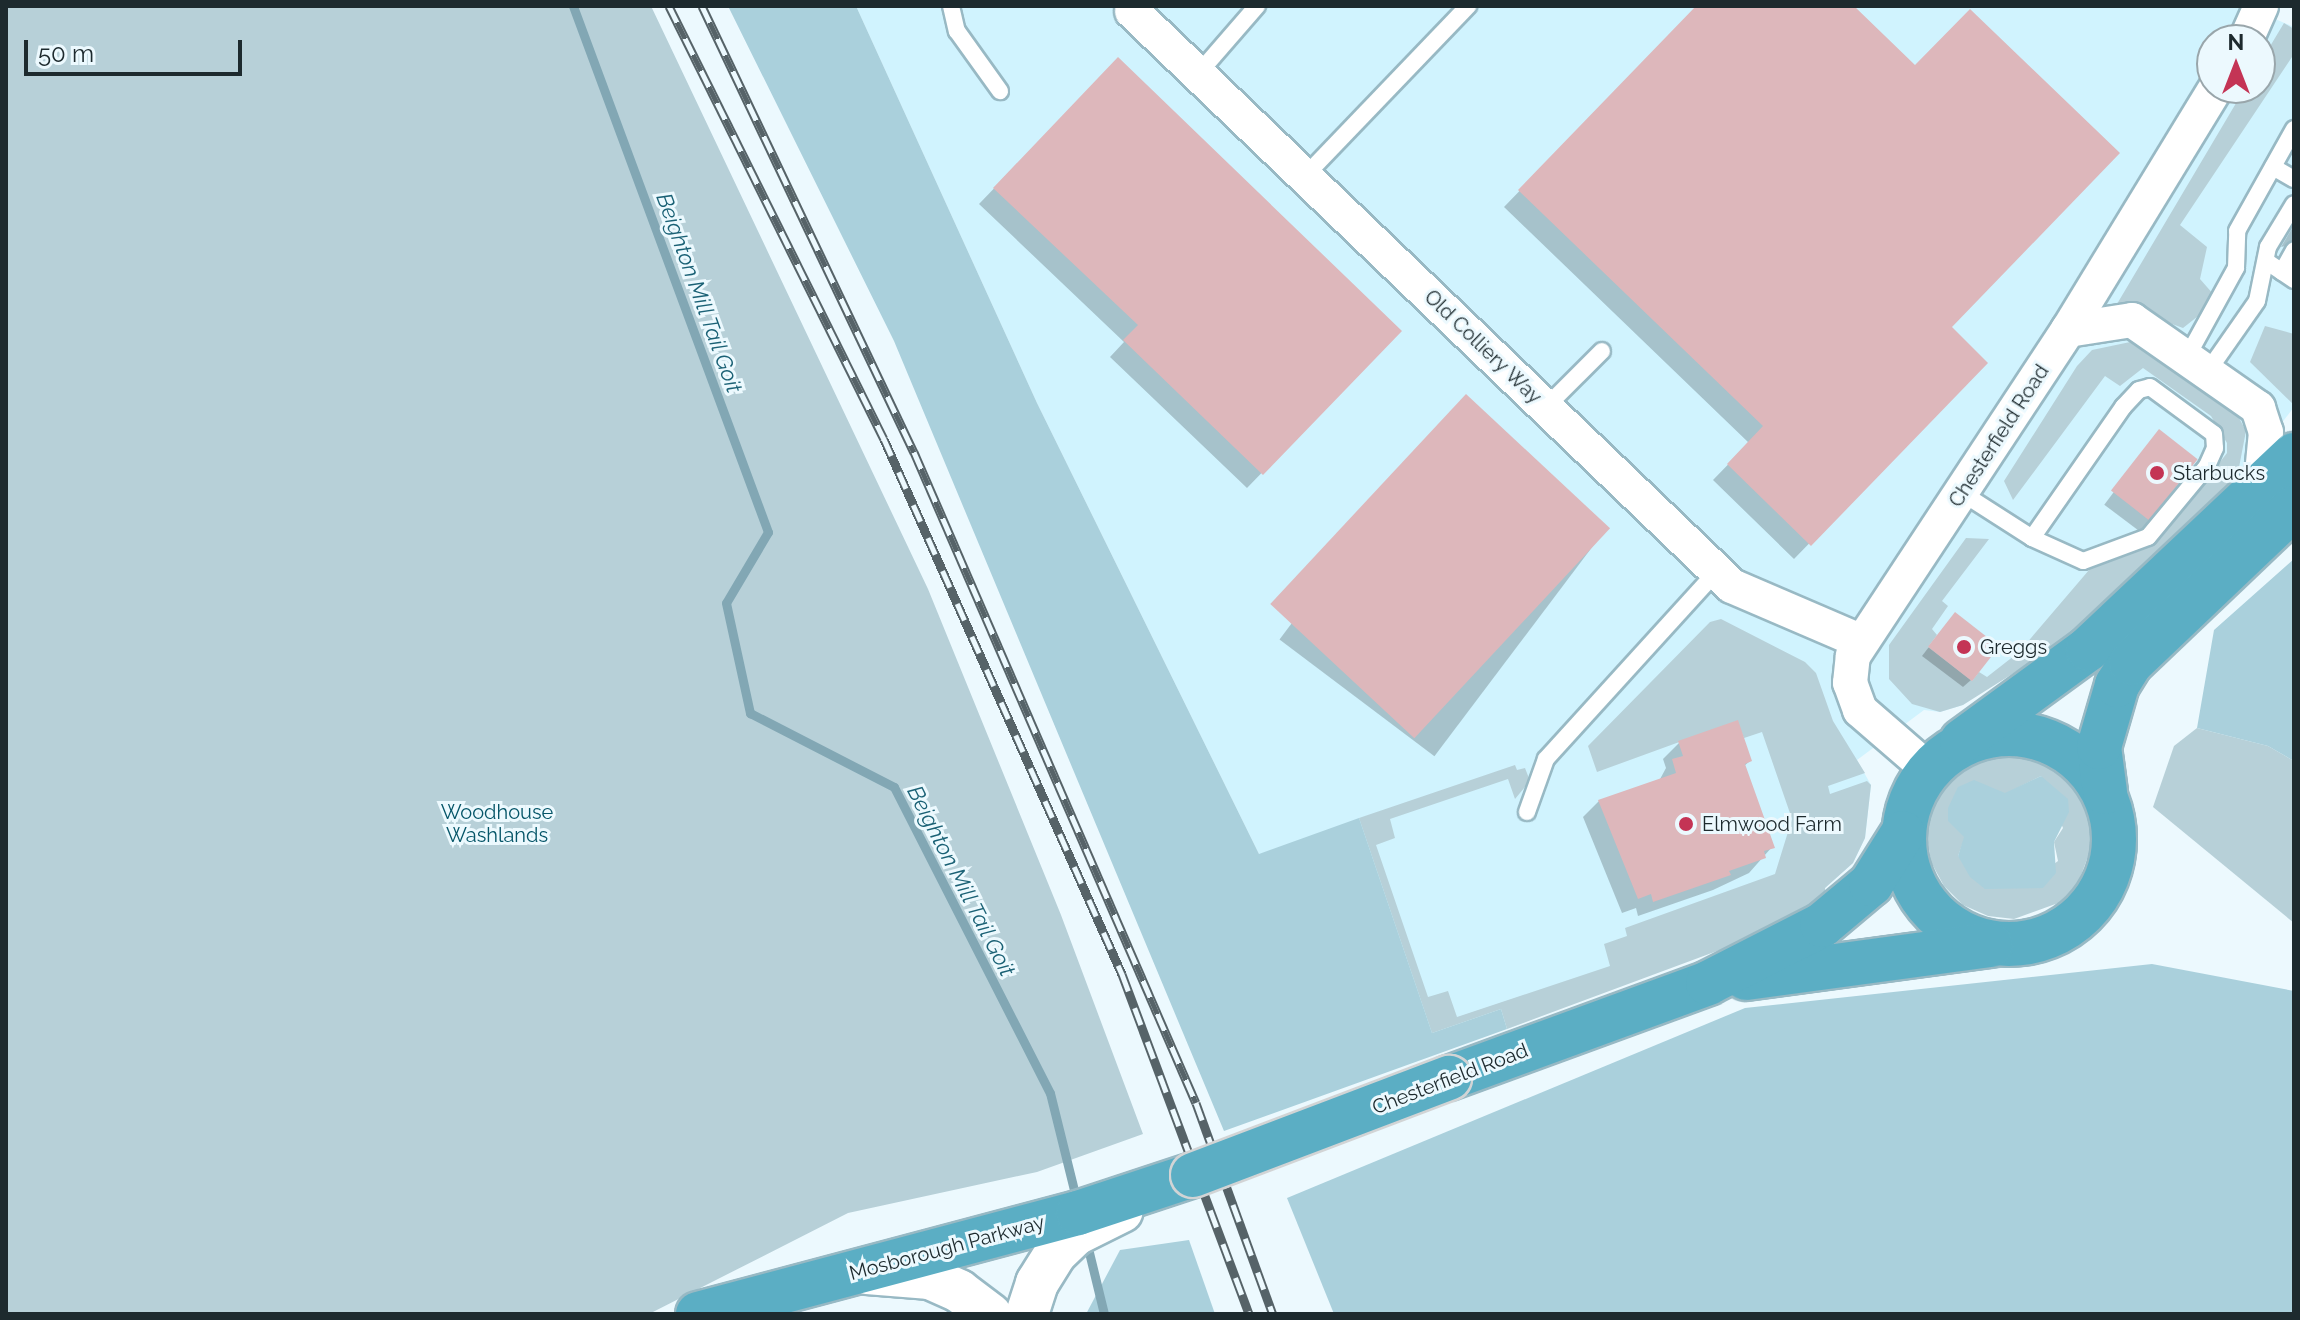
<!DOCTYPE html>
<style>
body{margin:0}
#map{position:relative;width:2300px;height:1320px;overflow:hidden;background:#ecf9fe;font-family:Raleway,sans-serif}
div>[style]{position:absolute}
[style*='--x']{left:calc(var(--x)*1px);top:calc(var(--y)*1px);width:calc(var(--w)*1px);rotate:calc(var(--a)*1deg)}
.built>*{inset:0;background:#d0f3fe}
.green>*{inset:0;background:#b7d0d8}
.forest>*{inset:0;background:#aad0dc}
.shadow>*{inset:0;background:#0003;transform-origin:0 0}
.stream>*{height:9px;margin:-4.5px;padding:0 4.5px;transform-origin:4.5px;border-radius:4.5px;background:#82a7b4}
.building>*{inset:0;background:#ddb7bb;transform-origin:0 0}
.roads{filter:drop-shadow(2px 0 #98b9c4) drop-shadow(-2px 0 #98b9c4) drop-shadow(0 2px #98b9c4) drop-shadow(0 -2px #98b9c4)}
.service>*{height:16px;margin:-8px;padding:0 8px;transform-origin:8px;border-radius:8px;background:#fff}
.minor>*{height:34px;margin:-17px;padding:0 17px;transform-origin:17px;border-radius:17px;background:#fff}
.tertiary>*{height:42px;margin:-21px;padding:0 21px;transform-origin:21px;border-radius:21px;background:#fff}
.trunk>*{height:44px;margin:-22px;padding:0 22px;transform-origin:22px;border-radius:22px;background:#5baec4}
.trunk>.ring{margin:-22px;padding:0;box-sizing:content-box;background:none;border:44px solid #5baec4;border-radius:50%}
.rail>*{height:9px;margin-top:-4.5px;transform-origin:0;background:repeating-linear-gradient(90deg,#ecf9fe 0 18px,#566368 0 36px);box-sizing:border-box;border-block:2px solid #566368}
.bridges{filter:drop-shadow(2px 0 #d2d4d5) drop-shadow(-2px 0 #d2d4d5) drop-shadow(0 2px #d2d4d5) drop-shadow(0 -2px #d2d4d5)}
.trunk-bridge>*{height:44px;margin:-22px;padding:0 22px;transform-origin:22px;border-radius:22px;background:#5baec4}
.dots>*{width:22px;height:22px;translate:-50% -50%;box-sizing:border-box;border:4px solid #ecf9fe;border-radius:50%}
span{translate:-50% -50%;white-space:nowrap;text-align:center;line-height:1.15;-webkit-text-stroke:6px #ecf9fe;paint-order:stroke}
.street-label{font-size:20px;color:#1d2a2e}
.poi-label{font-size:20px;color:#1d2a2e}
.left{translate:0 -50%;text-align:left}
.park-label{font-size:20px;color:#055568}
.water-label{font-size:22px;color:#1a6175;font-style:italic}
.frame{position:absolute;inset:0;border:8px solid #1d2a2e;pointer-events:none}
.north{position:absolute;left:2196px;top:24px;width:80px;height:80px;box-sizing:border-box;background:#ecf9fe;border:2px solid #99a6ab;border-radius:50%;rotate:0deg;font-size:22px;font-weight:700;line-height:32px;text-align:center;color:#1d2a2e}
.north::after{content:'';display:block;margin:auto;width:28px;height:36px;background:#c43455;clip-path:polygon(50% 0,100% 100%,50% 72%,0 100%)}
.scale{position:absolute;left:24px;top:40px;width:218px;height:36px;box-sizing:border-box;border:4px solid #1d2a2e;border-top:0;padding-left:10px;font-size:24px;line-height:28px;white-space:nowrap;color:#1d2a2e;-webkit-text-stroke:6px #ecf9fe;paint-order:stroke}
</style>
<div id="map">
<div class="built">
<div style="clip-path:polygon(evenodd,856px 6px,2245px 6px,2294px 27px,2294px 407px,2236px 483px,1963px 705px,1940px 712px,1924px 710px,1857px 760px,1871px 785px,1865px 838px,1853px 863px,1825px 888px,1826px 902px,1507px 1029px,1501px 1009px,1432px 1033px,1259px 854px,1037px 403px,856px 6px,2212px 40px,2260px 40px,2260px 88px,2212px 88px,2212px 40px)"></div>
</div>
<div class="green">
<div style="clip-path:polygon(6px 6px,651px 6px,928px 589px,1061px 915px,1143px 1134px,1037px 1172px,848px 1213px,649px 1314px,6px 1314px)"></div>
<div style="clip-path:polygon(2284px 23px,2294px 29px,2294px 54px,2180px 225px,2207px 247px,2200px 279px,2214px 295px,2207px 309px,2183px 328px,2117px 304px,2245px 88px,2260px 88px,2260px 63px)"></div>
<div style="clip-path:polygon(2265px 326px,2294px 334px,2294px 405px,2250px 362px)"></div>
<div style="clip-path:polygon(2135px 341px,2198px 380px,2238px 416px,2246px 431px,2236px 483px,2079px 632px,1963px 705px,1940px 712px,1912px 704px,1889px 679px,1889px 645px,1966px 538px,1989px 539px,1942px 601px,1948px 606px,1932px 629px,1937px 635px,1928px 647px,1972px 681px,1979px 672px,1987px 677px,2019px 652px,2095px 563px,2161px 538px,2227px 453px,2227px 443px,2211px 416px,2143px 368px,2120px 386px,2105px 376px,2013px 500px,2004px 481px,2077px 366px,2092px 350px)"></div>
<div style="clip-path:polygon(1721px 619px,1805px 662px,1816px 673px,1833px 721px,1865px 773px,1828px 786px,1830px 794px,1867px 781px,1871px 785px,1865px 838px,1853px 863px,1825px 888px,1826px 902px,1779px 928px,1507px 1029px,1501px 1009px,1432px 1033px,1359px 818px,1515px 765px,1517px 770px,1525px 768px,1530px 781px,1515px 799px,1508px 779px,1390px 819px,1395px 838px,1376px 845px,1428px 997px,1448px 991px,1457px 1017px,1610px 966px,1604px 944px,1627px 936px,1625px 928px,1775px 874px,1792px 819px,1762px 732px,1744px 738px,1737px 721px,1597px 772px,1588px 746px,1710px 622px)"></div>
<div style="clip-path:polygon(2197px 728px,2268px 746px,2294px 761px,2294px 923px,2153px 807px,2174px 746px)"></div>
<div style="clip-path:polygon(evenodd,2010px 753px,2033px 756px,2072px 779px,2085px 798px,2093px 843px,2077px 886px,2061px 902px,2014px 919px,1988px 916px,1963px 905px,1944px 886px,1931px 862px,1927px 836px,1931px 809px,1944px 785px,1963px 767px,2010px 753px,2041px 776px,2063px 828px,2054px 842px,2058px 861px,2023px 887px,2004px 885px,1958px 856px,1965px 837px,1984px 786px,2005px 794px,2041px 776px)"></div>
</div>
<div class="forest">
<div style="clip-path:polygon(728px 6px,856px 6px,1037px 403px,1259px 854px,1359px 818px,1432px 1033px,1501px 1009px,1507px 1029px,1224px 1131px,894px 341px)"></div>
<div style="clip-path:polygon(2294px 559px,2294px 761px,2268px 746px,2197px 728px,2214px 630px)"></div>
<div style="clip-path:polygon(2041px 776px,2068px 799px,2069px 812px,2054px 842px,2056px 873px,2043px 888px,1985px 889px,1970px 877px,1958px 856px,1964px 837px,1948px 821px,1948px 808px,1958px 787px,1974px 780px,2005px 793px)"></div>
<div style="clip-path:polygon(2152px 964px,2294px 991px,2294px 1314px,1334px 1314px,1287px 1198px,1745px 1008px)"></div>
<div style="clip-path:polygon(1189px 1240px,1215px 1314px,1086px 1314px,1120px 1250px)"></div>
</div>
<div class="shadow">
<div style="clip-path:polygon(1698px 6px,1851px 6px,1915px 68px,1949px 327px,1985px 363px,1794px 559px,1713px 480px,1749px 443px,1504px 207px)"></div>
<div style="clip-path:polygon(1103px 75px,1399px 331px,1247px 488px,1110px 357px,1124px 342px,979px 204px)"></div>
<div style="clip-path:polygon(2294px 225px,2294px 244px,2281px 247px)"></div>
<div style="left:1451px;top:412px;width:194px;height:285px;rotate:37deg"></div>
<div style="left:2159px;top:432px;width:45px;height:91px;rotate:37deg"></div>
<div style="clip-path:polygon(1948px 622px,1971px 680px,1963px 687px,1922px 656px)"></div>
<div style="clip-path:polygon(1736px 723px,1750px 761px,1744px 766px,1772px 847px,1749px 873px,1713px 890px,1638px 916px,1636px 908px,1622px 913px,1583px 817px,1599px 801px,1659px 781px,1666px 768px,1663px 759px,1679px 743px)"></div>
</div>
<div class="stream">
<div style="--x:573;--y:6;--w:561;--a:69.66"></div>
<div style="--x:768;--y:532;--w:82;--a:120.6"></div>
<div style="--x:726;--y:603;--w:113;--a:77.7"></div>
<div style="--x:750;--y:713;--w:162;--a:27.2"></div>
<div style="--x:894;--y:787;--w:343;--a:63"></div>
<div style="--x:1050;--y:1093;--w:112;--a:76.1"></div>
<div style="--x:1086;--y:1240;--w:76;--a:76.3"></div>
</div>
<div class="building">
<div style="clip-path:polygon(1696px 6px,1854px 6px,1915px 65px,1970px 9px,2120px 153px,1952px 327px,1988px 363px,1811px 546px,1727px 464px,1763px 426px,1518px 190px)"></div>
<div style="clip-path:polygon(1118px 57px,1402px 331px,1263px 475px,1123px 340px,1138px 325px,993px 188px)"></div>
<div style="left:1466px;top:394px;width:197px;height:287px;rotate:43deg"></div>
<div style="left:2159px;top:429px;width:49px;height:78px;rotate:38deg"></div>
<div style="left:1955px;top:612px;width:56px;height:44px;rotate:38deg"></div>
<div style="clip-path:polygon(1738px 720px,1752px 761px,1745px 764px,1775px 848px,1764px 851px,1766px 858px,1729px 871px,1731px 875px,1653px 902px,1651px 894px,1638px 899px,1598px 800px,1676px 773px,1672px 759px,1683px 756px,1678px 741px)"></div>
</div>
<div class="roads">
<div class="service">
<div style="--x:951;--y:6;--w:26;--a:77"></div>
<div style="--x:957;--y:31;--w:74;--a:54.4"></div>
<div style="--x:1198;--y:74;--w:90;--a:-49.1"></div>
<div style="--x:2273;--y:167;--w:24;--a:30"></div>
<div style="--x:1305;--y:176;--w:236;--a:-46.2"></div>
<div style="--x:2266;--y:261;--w:34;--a:34"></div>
<div style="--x:2282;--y:272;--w:25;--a:-61"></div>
<div style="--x:2187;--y:357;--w:102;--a:-61.2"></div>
<div style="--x:2236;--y:268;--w:37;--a:-88"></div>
<div style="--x:2237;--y:231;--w:117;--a:-60.8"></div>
<div style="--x:2208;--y:371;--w:85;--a:-55"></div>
<div style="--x:2257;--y:301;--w:55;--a:-78.5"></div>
<div style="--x:2268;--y:247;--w:50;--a:-58.8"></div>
<div style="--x:1546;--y:407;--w:79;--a:-45"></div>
<div style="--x:1962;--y:493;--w:83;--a:32.7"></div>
<div style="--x:2032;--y:538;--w:160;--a:-55.2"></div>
<div style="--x:2123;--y:407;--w:23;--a:-47"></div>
<div style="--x:2139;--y:390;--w:11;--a:-15"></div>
<div style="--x:2150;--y:387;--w:79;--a:36.3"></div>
<div style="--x:2214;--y:434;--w:14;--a:86"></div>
<div style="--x:2215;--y:448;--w:20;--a:114"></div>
<div style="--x:2207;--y:466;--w:92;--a:129.7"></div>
<div style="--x:2148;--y:537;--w:69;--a:159.7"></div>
<div style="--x:2083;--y:561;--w:56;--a:-155.7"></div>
<div style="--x:1527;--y:812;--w:56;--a:-70.3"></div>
<div style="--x:1546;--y:759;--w:254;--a:-47.7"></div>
</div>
<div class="minor">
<div style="--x:1132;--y:11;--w:831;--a:43.78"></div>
<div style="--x:1732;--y:586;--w:139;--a:23.3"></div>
<div style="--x:2246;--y:40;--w:37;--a:-66"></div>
<div style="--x:2068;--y:330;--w:65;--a:-8.9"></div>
<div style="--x:2132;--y:320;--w:154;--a:34.9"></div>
<div style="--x:2258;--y:408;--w:25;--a:72"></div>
<div style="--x:2266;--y:432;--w:52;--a:95.5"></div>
<div style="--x:1928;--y:769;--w:90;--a:-139.1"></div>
<div style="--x:1860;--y:710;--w:29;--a:-110"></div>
<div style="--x:1850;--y:683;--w:27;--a:-84"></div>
<div style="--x:1853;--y:656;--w:391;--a:-56.6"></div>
<div style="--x:2068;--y:330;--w:284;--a:-58.6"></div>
</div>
<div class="tertiary">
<div style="--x:867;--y:1273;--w:63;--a:4.5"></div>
<div style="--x:930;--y:1278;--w:32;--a:24"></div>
<div style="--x:959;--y:1291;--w:39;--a:37"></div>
<div style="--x:1027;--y:1314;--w:33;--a:-72"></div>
<div style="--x:1037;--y:1283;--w:34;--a:-58"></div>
<div style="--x:1055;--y:1254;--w:29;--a:-44"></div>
<div style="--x:1076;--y:1234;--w:51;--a:-26.6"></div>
</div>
<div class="trunk">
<div class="ring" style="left:1904px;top:734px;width:166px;height:166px"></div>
<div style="--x:1962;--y:741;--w:156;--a:-36.1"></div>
<div style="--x:2088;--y:649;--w:283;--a:-43.3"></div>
<div style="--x:2105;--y:792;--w:45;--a:-97.6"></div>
<div style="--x:2099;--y:747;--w:65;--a:-73.8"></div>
<div style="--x:2117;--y:685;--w:26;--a:-58"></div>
<div style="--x:2131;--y:663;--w:225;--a:-43.6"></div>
<div style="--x:1746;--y:978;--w:247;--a:-7.7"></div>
<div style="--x:1449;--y:1078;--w:276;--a:-20.1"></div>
<div style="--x:1708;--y:983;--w:128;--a:-27"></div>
<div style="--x:1822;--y:925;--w:64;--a:-39.9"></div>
<div style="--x:1871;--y:884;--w:60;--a:-57.9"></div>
<div style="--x:698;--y:1314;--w:393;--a:-14.9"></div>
<div style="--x:1078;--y:1213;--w:121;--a:-18.3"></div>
</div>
</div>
<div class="rail">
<div style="--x:669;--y:6;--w:483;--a:63.6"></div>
<div style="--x:884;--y:439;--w:586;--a:66.02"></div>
<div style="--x:1122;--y:974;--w:363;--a:69.5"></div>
<div style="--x:702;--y:6;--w:494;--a:64.6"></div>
<div style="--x:914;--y:452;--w:709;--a:66.58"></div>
<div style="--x:1196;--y:1103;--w:225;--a:70"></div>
</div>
<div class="bridges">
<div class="trunk-bridge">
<div style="--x:1193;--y:1175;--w:274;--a:-20.8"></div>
</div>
</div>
<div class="dots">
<div style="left:2157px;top:473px;background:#c43455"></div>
<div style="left:1964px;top:647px;background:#c43455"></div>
<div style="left:1686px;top:824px;background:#c43455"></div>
</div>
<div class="street-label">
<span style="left:1483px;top:347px;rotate:44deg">Old Colliery Way</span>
<span style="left:1999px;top:436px;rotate:-57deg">Chesterfield Road</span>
<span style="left:1450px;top:1079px;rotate:-21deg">Chesterfield Road</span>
<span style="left:947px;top:1248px;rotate:-15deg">Mosborough Parkway</span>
</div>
<div class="poi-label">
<span class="left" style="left:2173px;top:473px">Starbucks</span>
<span class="left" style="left:1980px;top:647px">Greggs</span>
<span class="left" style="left:1702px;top:824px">Elmwood Farm</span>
</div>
<div class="park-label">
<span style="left:497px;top:824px">Woodhouse<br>Washlands</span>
</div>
<div class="water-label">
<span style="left:699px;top:293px;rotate:70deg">Beighton Mill Tail Goit</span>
<span style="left:961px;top:881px;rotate:63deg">Beighton Mill Tail Goit</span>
</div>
<div class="frame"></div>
<div class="north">N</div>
<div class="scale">50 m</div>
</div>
